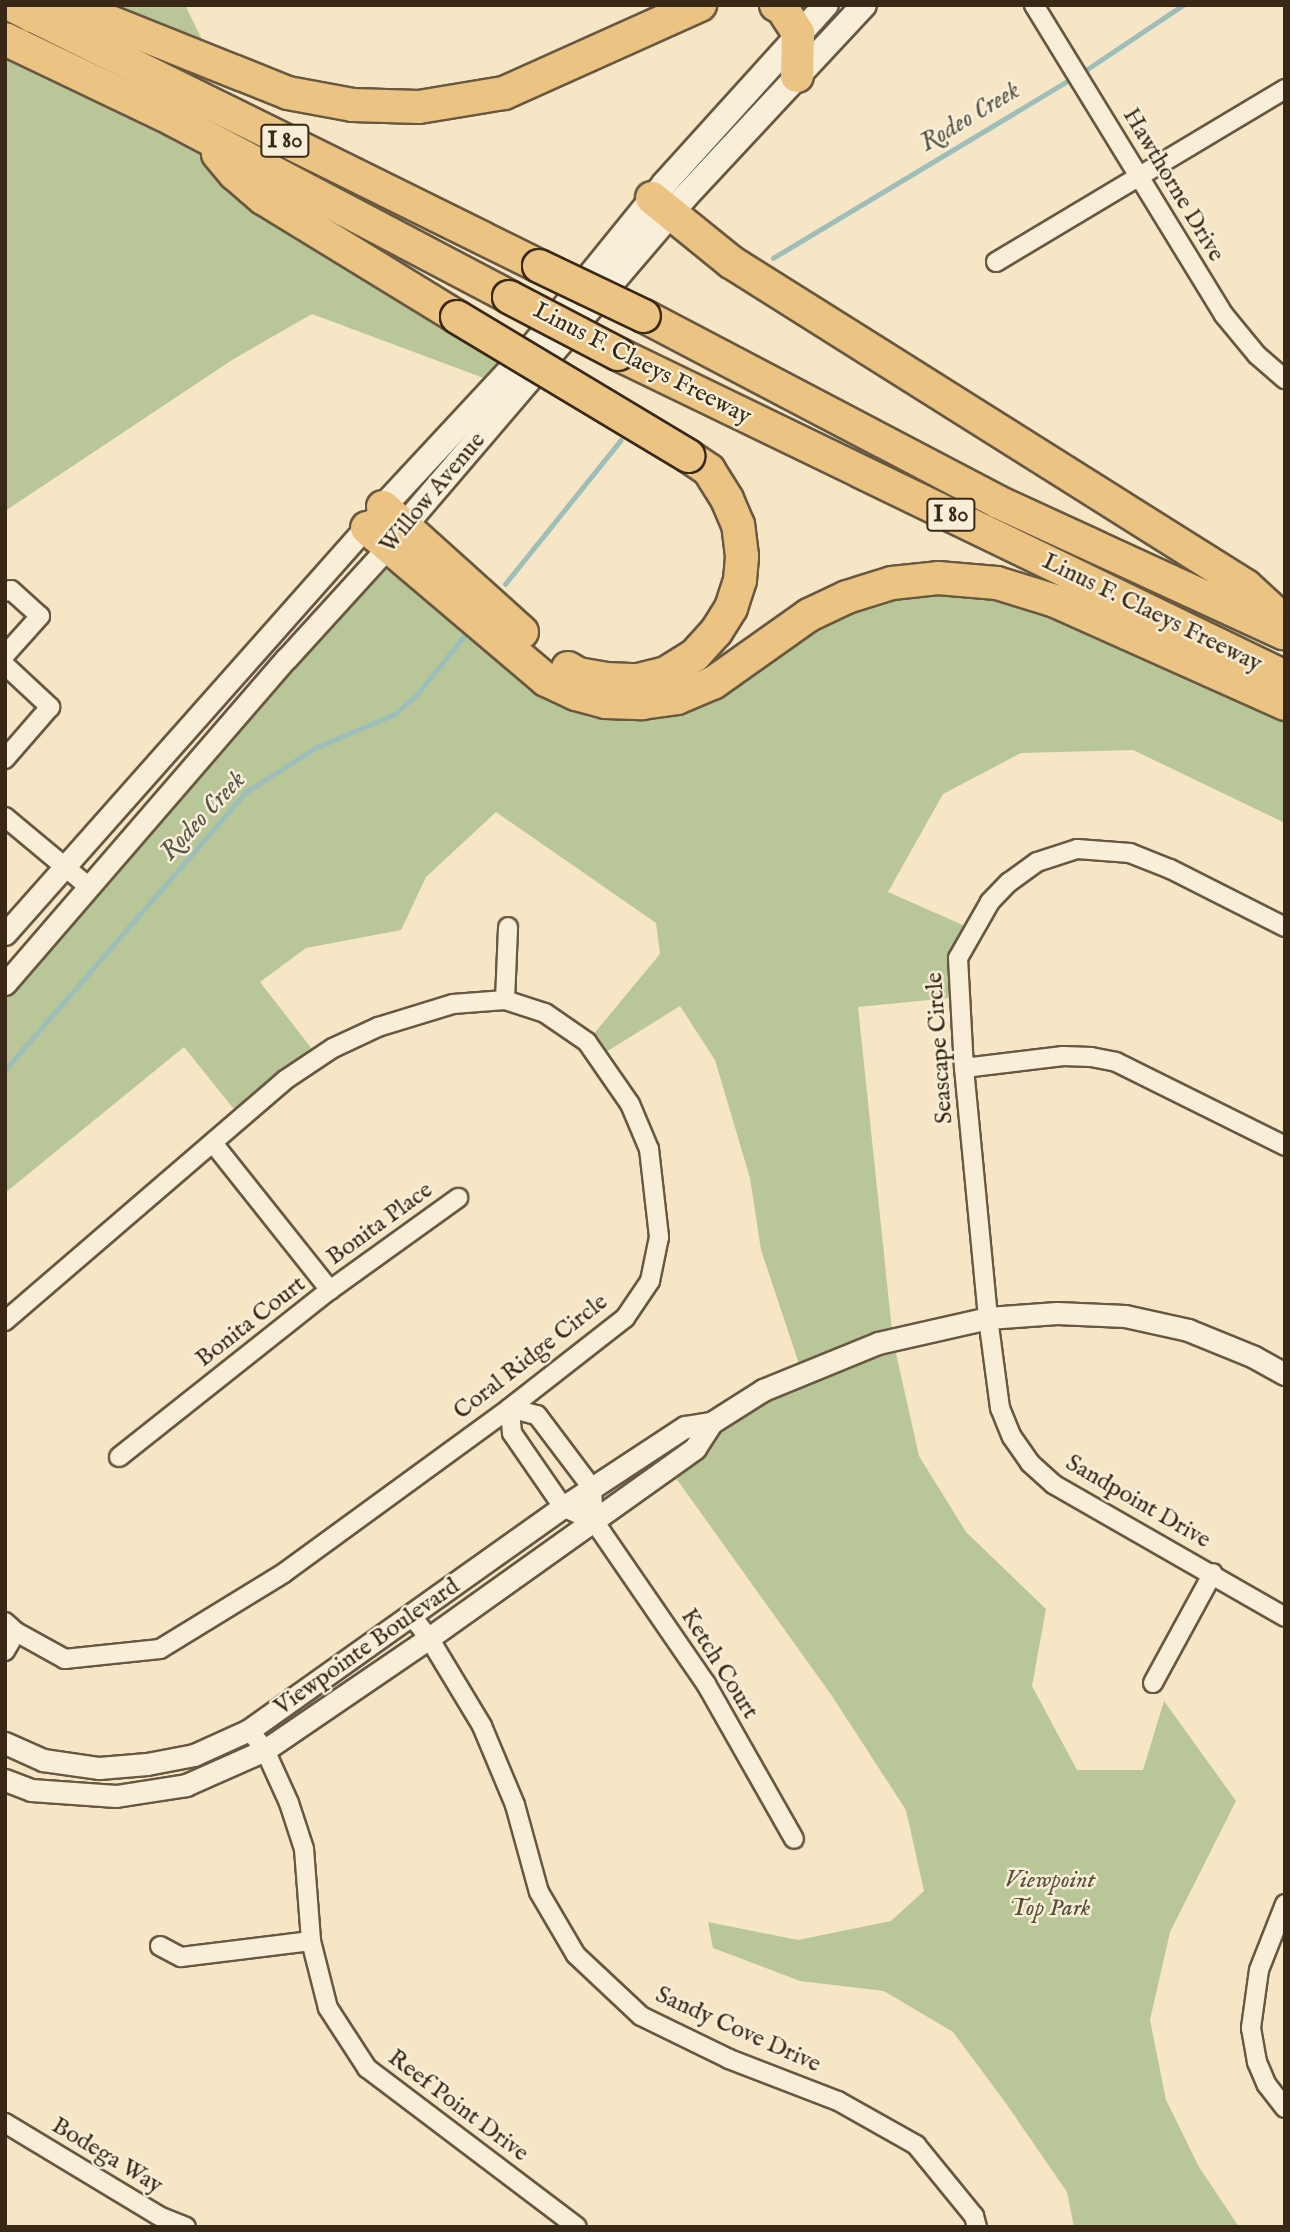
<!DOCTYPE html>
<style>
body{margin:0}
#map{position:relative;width:1290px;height:2232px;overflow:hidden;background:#f6e6c5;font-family:"IM FELL English",serif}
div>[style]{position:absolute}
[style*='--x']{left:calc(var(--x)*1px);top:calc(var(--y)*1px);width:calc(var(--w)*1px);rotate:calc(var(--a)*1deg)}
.green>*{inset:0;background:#b9c697}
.stream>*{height:4.5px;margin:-2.25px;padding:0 2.25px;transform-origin:2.25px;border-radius:2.25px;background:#9ebeba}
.roads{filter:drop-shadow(2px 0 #685841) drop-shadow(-2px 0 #685841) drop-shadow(0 2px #685841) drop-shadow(0 -2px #685841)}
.minor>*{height:18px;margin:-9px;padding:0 9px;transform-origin:9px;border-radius:9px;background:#f9efd9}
.tertiary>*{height:21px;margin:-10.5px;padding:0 10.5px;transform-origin:10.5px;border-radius:10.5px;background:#f9efd9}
.secondary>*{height:24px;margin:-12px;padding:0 12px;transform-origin:12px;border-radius:12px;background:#f9efd9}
.motorway>*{height:32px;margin:-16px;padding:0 16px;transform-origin:16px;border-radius:16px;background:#ebc382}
.bridges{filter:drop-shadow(2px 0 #382815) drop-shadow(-2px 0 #382815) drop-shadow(0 2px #382815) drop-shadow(0 -2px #382815)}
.motorway-bridge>*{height:32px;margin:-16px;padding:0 16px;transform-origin:16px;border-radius:16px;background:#ebc382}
span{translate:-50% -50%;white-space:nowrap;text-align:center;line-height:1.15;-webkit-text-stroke:5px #f9efd9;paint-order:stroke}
.shield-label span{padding:2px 5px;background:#f9efd9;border:2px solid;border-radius:5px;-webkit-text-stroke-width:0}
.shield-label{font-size:23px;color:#382815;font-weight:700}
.street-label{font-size:24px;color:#382815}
.park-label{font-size:24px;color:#585036;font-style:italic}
.water-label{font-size:26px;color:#575547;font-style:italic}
.frame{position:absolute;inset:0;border:7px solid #382815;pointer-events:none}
</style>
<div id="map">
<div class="green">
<div style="clip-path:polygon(6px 5px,185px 5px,219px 74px)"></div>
<div style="clip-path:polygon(5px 39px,172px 119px,524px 355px,497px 383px,312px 314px,232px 360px,5px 511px)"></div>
<div style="clip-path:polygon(389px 547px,534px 670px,642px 703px,892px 583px,990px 595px,1034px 605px,1285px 717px,1285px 823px,1133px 750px,1021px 753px,943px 794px,888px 892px,972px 929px,959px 997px,858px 1007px,893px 1340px,919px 1456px,966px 1532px,1046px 1609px,1032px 1686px,1077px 1770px,1143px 1770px,1164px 1701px,1236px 1801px,1170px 1932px,1150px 2020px,1166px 2100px,1199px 2167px,1239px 2227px,1074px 2227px,1067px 2192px,1005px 2102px,953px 2032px,884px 1991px,800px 1981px,713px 1948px,708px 1922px,798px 1940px,891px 1921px,924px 1891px,906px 1810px,832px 1696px,668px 1467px,711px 1423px,802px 1373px,761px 1250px,750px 1178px,715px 1060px,680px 1006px,598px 1057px,587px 1042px,660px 954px,656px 923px,496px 812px,426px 877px,401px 930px,306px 948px,260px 982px,319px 1058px,241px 1118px,184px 1047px,5px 1193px,5px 984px)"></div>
</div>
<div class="stream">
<div style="--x:1080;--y:74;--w:124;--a:-33.8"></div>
<div style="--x:773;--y:258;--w:349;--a:-31"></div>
<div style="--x:505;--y:584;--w:184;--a:-51.2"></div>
<div style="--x:5;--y:1070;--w:368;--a:-49.1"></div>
<div style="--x:246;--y:792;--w:82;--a:-32.5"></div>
<div style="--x:315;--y:748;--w:87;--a:-23"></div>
<div style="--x:395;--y:714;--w:31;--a:-42"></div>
<div style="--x:418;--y:693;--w:75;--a:-51"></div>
</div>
<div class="roads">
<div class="minor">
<div style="--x:1034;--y:5;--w:364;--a:58.5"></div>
<div style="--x:1224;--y:315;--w:52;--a:50.5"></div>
<div style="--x:1257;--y:355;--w:37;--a:41"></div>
<div style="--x:996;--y:262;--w:337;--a:-30.9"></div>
<div style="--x:5;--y:592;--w:6;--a:-18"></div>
<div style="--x:11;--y:590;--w:39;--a:42"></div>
<div style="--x:40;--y:616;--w:52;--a:131.9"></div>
<div style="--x:5;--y:665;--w:62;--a:43"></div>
<div style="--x:50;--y:707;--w:69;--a:130.9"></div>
<div style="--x:5;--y:817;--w:109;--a:39.8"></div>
<div style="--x:1285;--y:927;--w:129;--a:-153.2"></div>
<div style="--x:1170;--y:869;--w:43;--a:-158.2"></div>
<div style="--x:1130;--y:853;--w:53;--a:-175.7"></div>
<div style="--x:1077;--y:849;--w:42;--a:162"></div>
<div style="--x:1037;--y:862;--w:34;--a:144"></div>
<div style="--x:1009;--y:882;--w:28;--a:134"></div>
<div style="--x:990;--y:902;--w:64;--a:119.7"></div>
<div style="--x:958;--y:958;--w:110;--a:86.9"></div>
<div style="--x:964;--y:1068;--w:251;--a:84.5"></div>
<div style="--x:988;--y:1318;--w:91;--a:82.4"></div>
<div style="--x:1000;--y:1408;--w:31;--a:68"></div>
<div style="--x:1012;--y:1437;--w:32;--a:55"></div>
<div style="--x:1030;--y:1463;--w:31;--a:42"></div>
<div style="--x:1053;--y:1484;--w:267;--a:29.8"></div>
<div style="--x:505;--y:1000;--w:73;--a:-87.6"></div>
<div style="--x:964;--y:1068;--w:100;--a:-6.9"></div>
<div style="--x:1063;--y:1056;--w:28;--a:2"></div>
<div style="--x:1091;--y:1057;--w:25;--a:11"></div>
<div style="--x:1116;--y:1062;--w:189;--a:26.4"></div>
<div style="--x:213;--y:1143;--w:188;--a:51.5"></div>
<div style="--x:5;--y:1321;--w:369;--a:-40.7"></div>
<div style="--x:285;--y:1080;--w:58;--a:-33.7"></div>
<div style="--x:333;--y:1048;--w:50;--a:-25"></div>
<div style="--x:378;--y:1027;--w:78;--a:-17"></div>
<div style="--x:453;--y:1004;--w:52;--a:-4.4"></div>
<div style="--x:505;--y:1000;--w:42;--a:18"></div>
<div style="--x:545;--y:1013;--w:51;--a:34.6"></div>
<div style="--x:587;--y:1042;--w:75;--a:55.3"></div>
<div style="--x:630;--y:1104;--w:49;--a:67.1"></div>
<div style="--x:649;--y:1149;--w:89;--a:83.5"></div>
<div style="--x:659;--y:1237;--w:45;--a:101.6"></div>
<div style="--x:650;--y:1281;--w:45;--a:124"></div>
<div style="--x:625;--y:1318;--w:146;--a:142"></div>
<div style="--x:510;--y:1408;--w:280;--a:143.9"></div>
<div style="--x:284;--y:1573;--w:145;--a:148.5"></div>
<div style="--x:160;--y:1649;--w:96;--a:174"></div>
<div style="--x:65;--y:1659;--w:56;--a:-151.1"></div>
<div style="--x:16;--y:1632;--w:15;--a:-138"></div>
<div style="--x:510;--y:1408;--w:28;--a:15"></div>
<div style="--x:537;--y:1415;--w:91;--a:53"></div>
<div style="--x:592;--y:1488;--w:33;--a:87"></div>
<div style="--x:594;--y:1521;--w:34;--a:-156"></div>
<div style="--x:563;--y:1507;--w:90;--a:-124.6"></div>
<div style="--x:512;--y:1433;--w:25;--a:-95"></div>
<div style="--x:119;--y:1457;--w:269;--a:-38.4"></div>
<div style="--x:330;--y:1290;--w:158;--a:-35.7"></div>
<div style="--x:594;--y:1521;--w:198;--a:55.5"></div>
<div style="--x:706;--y:1684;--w:178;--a:60.4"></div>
<div style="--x:411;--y:1615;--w:29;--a:52"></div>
<div style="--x:429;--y:1638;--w:103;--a:58.9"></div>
<div style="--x:482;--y:1726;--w:86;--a:67.3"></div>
<div style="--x:515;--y:1805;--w:90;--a:74.6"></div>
<div style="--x:539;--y:1892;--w:73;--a:59.6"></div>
<div style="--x:576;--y:1955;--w:89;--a:43.2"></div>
<div style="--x:641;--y:2016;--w:98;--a:26"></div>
<div style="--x:729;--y:2059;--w:117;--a:21.1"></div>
<div style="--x:838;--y:2101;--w:90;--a:29.4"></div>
<div style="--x:916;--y:2145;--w:92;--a:50.8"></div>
<div style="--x:974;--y:2216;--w:11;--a:75"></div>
<div style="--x:5;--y:1651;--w:22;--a:-60"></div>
<div style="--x:1153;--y:1683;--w:125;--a:-61.4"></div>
<div style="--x:249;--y:1730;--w:26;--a:51"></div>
<div style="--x:265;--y:1750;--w:58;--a:65.6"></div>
<div style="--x:289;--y:1803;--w:48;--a:71.9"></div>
<div style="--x:304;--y:1849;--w:92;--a:85.6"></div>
<div style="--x:311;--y:1941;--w:69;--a:75.8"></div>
<div style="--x:328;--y:2008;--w:72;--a:57"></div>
<div style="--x:367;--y:2068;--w:263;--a:37.1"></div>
<div style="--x:1285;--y:1904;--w:71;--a:111.5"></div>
<div style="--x:1259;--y:1970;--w:59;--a:97.9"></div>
<div style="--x:1251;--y:2028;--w:35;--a:80"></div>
<div style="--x:1257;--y:2062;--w:25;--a:67"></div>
<div style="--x:1267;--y:2085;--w:29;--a:52"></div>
<div style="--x:160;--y:1946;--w:24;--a:28"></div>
<div style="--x:181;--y:1957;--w:131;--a:-7"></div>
<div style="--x:5;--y:2123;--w:180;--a:31.1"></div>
<div style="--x:159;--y:2216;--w:29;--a:22"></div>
</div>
<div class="tertiary">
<div style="--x:5;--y:934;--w:555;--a:-48.44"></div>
<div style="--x:5;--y:984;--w:430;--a:-49.2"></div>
<div style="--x:286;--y:659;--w:165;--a:-47.7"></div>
<div style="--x:5;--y:1743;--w:42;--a:24.1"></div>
<div style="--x:43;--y:1760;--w:57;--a:8.1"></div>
<div style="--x:99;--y:1768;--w:48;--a:-4.8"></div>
<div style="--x:147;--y:1764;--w:48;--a:-10.8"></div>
<div style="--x:194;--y:1755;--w:60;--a:-24.4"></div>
<div style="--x:249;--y:1730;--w:385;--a:-35.4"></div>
<div style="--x:563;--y:1507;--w:146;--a:-33.3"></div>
<div style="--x:685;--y:1427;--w:26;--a:-9"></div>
<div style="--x:5;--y:1780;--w:28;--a:21"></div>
<div style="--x:31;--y:1790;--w:85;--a:4"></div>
<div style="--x:116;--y:1796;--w:71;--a:-8.9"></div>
<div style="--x:186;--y:1785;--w:86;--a:-23.9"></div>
<div style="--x:265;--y:1750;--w:199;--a:-34.3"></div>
<div style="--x:429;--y:1638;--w:327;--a:-35.5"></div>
<div style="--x:695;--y:1448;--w:30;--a:-57"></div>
<div style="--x:711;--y:1423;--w:62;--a:-32.4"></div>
<div style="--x:763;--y:1390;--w:124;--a:-22.2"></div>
<div style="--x:878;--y:1343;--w:113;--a:-12.8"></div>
<div style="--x:988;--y:1318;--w:69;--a:-4.1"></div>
<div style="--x:1057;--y:1313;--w:68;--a:2.5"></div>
<div style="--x:1125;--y:1316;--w:65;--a:12.5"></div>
<div style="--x:1188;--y:1330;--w:71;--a:22.2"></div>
<div style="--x:1254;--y:1357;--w:35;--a:29"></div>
</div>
<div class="secondary">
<div style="--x:383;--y:507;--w:226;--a:-47.1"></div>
<div style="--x:537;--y:341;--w:202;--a:-51"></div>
<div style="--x:664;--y:184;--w:241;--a:-47.9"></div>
<div style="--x:404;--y:526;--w:433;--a:-49.5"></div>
<div style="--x:685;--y:197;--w:262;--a:-47"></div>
</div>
<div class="motorway">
<div style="--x:11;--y:5;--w:589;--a:26.3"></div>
<div style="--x:776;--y:5;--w:7;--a:27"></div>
<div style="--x:782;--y:8;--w:30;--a:57"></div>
<div style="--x:798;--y:33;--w:43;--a:91.3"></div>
<div style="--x:32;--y:16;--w:61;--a:-0.9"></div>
<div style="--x:93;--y:15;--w:210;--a:21.8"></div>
<div style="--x:288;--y:93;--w:66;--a:10.5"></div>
<div style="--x:353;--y:105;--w:66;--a:1.7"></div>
<div style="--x:419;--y:107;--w:86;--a:-9.4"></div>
<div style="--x:504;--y:93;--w:215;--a:-24.2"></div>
<div style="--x:5;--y:39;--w:185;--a:25.6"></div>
<div style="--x:172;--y:119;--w:381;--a:27.8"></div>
<div style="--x:218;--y:154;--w:26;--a:50"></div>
<div style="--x:235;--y:174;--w:37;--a:41"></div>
<div style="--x:263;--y:198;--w:228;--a:31.5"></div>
<div style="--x:652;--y:198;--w:102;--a:39"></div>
<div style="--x:731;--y:262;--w:608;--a:32.18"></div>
<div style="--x:1246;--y:586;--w:53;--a:42.7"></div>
<div style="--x:644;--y:316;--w:400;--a:27.7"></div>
<div style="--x:998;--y:502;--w:314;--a:24.7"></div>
<div style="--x:618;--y:354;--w:741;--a:25.84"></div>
<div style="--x:383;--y:507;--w:187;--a:42"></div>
<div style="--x:367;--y:528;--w:235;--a:40.3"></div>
<div style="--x:546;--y:680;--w:33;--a:25"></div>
<div style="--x:576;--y:694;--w:31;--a:15"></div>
<div style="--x:606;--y:702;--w:36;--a:2"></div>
<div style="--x:642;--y:703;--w:35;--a:-8"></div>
<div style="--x:677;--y:698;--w:39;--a:-23"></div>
<div style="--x:713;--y:683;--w:118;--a:-35.3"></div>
<div style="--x:809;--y:615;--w:42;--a:-25.3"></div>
<div style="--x:847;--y:597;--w:47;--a:-17.3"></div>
<div style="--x:892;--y:583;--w:46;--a:-6.2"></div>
<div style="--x:938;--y:578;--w:59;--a:4.8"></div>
<div style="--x:997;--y:583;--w:61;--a:17.2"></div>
<div style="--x:1055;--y:601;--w:252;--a:24.1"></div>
<div style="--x:568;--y:668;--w:12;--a:31"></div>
<div style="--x:578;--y:674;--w:28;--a:10"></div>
<div style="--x:606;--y:679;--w:32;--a:2"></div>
<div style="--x:638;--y:680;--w:29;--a:-14"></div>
<div style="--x:666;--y:673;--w:34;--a:-32"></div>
<div style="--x:695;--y:655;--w:31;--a:-48"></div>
<div style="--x:716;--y:632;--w:28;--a:-58"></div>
<div style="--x:731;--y:608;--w:29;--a:-72"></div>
<div style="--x:740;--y:580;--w:24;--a:-85"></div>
<div style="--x:742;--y:556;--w:31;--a:-97"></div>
<div style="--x:738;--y:525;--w:28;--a:-113"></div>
<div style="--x:727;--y:499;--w:34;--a:-122"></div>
<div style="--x:709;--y:470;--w:25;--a:-146"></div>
</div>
</div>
<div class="bridges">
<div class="motorway-bridge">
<div style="--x:539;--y:266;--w:116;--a:25.5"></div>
<div style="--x:509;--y:297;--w:123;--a:27.6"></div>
<div style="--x:457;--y:317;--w:270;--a:31"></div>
</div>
</div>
<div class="shield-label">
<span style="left:285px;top:141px">I 80</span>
<span style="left:951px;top:515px">I 80</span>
</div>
<div class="street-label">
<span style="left:1173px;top:185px;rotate:59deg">Hawthorne Drive</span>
<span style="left:642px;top:364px;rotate:27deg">Linus F. Claeys Freeway</span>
<span style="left:433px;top:493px;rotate:-50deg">Willow Avenue</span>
<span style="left:1152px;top:613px;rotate:26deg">Linus F. Claeys Freeway</span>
<span style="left:940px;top:1048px;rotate:-94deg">Seascape Circle</span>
<span style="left:380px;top:1224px;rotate:-36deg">Bonita Place</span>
<span style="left:251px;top:1322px;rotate:-38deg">Bonita Court</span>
<span style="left:531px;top:1357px;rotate:-38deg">Coral Ridge Circle</span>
<span style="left:1138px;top:1502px;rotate:30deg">Sandpoint Drive</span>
<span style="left:367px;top:1647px;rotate:-35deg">Viewpointe Boulevard</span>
<span style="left:719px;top:1664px;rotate:58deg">Ketch Court</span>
<span style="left:738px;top:2030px;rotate:24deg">Sandy Cove Drive</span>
<span style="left:458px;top:2106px;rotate:37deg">Reef Point Drive</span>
<span style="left:107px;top:2156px;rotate:31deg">Bodega Way</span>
</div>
<div class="park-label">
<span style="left:1050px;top:1895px">Viewpoint<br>Top Park</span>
</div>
<div class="water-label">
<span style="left:970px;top:117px;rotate:-31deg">Rodeo Creek</span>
<span style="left:203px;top:816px;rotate:-47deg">Rodeo Creek</span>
</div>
<div class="frame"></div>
</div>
